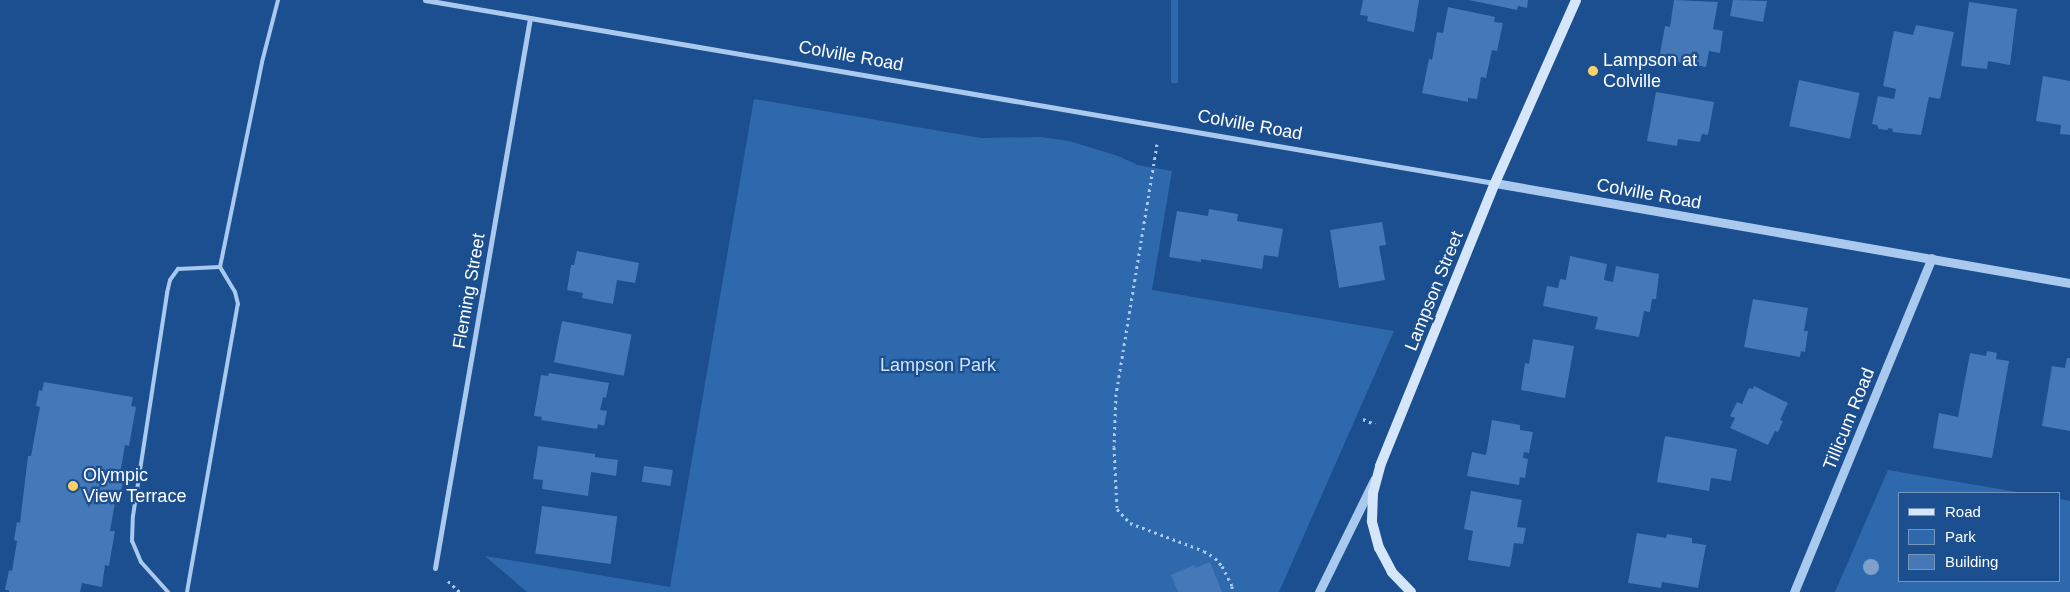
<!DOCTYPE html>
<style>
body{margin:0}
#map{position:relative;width:2070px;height:592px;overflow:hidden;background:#1b4f8f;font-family:Helvetica,sans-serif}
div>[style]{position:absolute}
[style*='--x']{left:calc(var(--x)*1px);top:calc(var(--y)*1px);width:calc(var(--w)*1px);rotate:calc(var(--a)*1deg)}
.green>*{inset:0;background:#2e69ad;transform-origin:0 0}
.building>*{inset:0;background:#4478b7;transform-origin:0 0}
.path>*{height:3px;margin-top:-1.5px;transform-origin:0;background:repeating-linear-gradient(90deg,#a9c9ee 0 2.5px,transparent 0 6.5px)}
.service>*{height:4px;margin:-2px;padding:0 2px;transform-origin:2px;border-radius:2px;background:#a9c9ee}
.minor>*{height:5px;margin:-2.5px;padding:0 2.5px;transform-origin:2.5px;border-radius:2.5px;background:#a9c9ee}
.tertiary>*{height:9px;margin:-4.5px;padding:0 4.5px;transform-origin:4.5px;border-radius:4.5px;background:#a9c9ee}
.secondary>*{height:10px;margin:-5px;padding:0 5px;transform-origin:5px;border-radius:5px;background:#d6e6fa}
.trees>*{width:16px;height:16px;margin:-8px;border-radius:50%;background:#7ea0ca}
.dots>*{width:14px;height:14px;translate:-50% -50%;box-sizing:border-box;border:2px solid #1b4f8f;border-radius:50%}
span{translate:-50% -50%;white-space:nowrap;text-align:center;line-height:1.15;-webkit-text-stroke:4.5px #1b4f8f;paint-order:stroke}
.street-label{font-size:18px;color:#fff}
.poi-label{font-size:18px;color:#fff}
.left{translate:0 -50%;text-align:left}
.park-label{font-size:18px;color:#cfe3fa}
.legend{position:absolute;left:1898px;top:492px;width:162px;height:90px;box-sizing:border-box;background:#1b4f8f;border:1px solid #7695bc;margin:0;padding:6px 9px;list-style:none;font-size:15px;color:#fff}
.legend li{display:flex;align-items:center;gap:10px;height:25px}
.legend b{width:25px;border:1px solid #7695bc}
</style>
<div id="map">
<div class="green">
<div style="left:1171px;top:0;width:7px;height:83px"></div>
<div style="clip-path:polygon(754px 99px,981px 138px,1040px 137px,1069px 141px,1118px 156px,1138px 165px,1172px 171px,1152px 290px,1394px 331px,1279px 592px,527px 592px,485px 556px,670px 587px)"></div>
<div style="clip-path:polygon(1888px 470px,2023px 493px,1899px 493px,1899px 581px,2059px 581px,2059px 499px,2070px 501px,2070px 592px,1835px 592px)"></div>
</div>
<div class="building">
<div style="clip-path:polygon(1363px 0,1419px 0,1414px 32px,1367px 21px,1368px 16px,1360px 15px)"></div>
<div style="clip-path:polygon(1469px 0,1528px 0,1527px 8px,1518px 6px,1517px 10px)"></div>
<div style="clip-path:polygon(1674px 0,1718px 2px,1713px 29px,1723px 31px,1720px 53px,1709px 51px,1706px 67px,1659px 59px,1665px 26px,1670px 27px)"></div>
<div style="clip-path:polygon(1733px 0,1767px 1px,1763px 22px,1730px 16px)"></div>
<div style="clip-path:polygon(1969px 2px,2017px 9px,2010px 65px,1988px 61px,1987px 69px,1961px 66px)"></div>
<div style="clip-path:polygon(1448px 7px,1495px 17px,1494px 22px,1503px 23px,1497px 51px,1492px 50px,1486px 78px,1481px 77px,1477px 99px,1468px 98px,1468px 102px,1422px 93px,1429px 59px,1432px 60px,1437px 32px,1443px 33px)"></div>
<div style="clip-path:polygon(1916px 25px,1954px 32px,1940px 99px,1929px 97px,1921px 135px,1892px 132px,1893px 129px,1889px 128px,1887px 130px,1879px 129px,1877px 125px,1872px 124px,1878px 96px,1894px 99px,1896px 89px,1883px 86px,1894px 31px,1913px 35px)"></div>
<div style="clip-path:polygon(2043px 76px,2070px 81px,2070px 135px,2060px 134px,2061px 125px,2036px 121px)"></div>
<div style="left:1799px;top:80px;width:62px;height:47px;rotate:12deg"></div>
<div style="clip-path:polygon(1656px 92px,1714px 102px,1708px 135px,1702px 134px,1700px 142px,1678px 139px,1677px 146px,1647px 141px)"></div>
<div style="clip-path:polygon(1209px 209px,1238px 214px,1237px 221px,1283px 229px,1278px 257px,1264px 255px,1262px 269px,1201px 259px,1201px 262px,1169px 257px,1177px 211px,1208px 216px)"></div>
<div style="clip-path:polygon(1382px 222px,1386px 245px,1379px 246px,1385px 280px,1339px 288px,1330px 230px)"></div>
<div style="clip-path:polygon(577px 251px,639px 263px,635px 283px,617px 280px,613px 304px,582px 298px,583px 293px,567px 290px,571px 265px,574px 265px)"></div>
<div style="clip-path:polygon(1570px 256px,1607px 264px,1604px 280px,1613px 282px,1616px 266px,1659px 274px,1656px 299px,1652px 299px,1650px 312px,1644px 311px,1639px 337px,1595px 329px,1598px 317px,1543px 306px,1547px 286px,1558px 288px,1560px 279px,1566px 280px)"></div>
<div style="clip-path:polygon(1753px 299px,1808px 308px,1804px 331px,1808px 331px,1805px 352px,1801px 351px,1800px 357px,1744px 347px)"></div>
<div style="left:562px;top:321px;width:71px;height:42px;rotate:11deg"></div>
<div style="clip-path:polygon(1533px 339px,1574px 346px,1565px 398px,1521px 390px,1525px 363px,1529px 364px)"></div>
<div style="clip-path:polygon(1987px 351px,1997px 353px,1996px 359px,2009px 361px,1992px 458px,1933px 448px,1939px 413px,1958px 417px,1970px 353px,1986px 356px)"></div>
<div style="clip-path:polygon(2067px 358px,2070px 358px,2070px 431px,2042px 426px,2052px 366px,2065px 368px)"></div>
<div style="clip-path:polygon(549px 373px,609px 383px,606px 398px,603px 397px,600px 410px,607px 411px,604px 426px,598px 424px,597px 429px,541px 420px,542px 417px,534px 416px,541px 375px,548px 376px)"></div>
<div style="clip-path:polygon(44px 382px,133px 397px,131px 406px,136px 407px,129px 446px,125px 445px,119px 480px,123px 480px,120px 498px,116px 497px,110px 531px,115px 531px,109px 566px,105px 565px,102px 587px,82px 583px,80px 592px,9px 592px,9px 590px,5px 590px,9px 570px,12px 571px,17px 541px,14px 540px,17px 522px,20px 523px,28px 456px,31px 456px,40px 407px,36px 406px,39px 390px,42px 391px)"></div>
<div style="clip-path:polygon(1754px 386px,1788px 403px,1780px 420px,1783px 421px,1778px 432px,1775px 431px,1768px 445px,1730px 428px,1735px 418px,1730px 416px,1737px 402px,1742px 404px,1749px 388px,1753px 389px)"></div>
<div style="clip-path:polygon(1492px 420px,1520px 425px,1520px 430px,1533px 432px,1529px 453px,1524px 452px,1523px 458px,1528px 459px,1525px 478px,1520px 477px,1519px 485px,1467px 476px,1472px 452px,1486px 455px)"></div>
<div style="clip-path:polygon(1665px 436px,1737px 449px,1731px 481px,1711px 478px,1709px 491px,1657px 482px)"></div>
<div style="clip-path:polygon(538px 446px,595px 454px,595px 457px,618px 460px,616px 476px,591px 472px,588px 496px,542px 489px,543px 480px,533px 479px)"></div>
<div style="left:644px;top:466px;width:29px;height:16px;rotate:8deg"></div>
<div style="clip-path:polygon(1471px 491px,1522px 500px,1517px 527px,1526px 528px,1523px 544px,1514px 543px,1510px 567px,1468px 560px,1473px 531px,1464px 529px)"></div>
<div style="left:542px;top:506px;width:76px;height:48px;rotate:8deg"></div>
<div style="clip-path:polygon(1637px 533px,1666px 538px,1667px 534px,1692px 538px,1692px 543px,1706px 545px,1698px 588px,1662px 582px,1661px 588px,1628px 583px)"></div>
<div style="clip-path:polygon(1210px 562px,1222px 592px,1178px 592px,1171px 575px,1194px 565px,1195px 568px)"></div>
</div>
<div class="path">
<div style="--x:1157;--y:144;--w:253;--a:99.3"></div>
<div style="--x:1116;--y:394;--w:53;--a:92.2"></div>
<div style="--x:1114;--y:447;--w:62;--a:87.2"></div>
<div style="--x:1117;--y:509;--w:19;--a:47"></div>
<div style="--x:1130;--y:523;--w:79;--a:20.7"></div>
<div style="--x:1204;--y:551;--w:13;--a:32"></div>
<div style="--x:1215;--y:558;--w:11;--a:49"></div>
<div style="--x:1222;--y:566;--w:22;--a:63"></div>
<div style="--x:1232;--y:586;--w:6;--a:90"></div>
<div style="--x:1363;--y:419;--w:13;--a:23"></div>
<div style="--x:448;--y:581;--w:16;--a:43"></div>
</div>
<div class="service">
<div style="--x:168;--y:592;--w:40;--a:-132"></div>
<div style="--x:141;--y:562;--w:23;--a:-113"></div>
<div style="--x:132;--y:541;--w:25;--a:-88"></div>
<div style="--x:133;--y:516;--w:226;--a:-81.3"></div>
<div style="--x:167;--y:293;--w:13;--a:-77"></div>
<div style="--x:170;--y:280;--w:14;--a:-54"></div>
<div style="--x:178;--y:269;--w:42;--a:-2.7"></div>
<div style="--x:220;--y:267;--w:209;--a:-78.4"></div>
<div style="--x:262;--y:62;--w:64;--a:-75.5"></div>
<div style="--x:187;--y:592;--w:292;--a:-80"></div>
<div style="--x:238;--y:304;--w:12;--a:-104"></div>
<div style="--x:235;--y:292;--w:29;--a:-121"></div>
</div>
<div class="minor">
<div style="--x:425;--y:0;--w:1086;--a:9.71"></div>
<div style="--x:435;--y:568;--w:558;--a:-80.2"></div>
</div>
<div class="tertiary">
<div style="--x:1495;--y:183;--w:584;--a:9.87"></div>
<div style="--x:1319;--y:592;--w:125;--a:-63.8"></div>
<div style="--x:1794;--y:592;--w:361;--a:-67.6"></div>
</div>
<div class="secondary">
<div style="--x:1411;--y:592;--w:28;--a:-134"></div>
<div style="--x:1392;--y:572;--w:27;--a:-118"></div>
<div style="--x:1379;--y:548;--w:28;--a:-105"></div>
<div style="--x:1372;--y:521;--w:28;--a:-88"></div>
<div style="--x:1373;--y:493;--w:28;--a:-75"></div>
<div style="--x:1380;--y:466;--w:305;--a:-67.9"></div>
<div style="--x:1495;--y:183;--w:200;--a:-66.1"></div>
</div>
<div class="trees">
<div style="left:1871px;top:567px"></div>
</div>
<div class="dots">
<div style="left:1593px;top:71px;background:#ffd166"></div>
<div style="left:73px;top:486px;background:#ffd166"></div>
</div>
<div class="street-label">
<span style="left:851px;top:56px;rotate:10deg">Colville Road</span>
<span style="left:1250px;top:125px;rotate:10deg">Colville Road</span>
<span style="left:1649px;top:194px;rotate:10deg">Colville Road</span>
<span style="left:469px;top:291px;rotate:-80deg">Fleming Street</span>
<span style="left:1434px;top:291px;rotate:-68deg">Lampson Street</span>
<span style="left:1849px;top:419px;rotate:-68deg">Tillicum Road</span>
</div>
<div class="poi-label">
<span class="left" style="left:1603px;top:71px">Lampson at<br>Colville</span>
<span class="left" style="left:83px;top:486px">Olympic<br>View Terrace</span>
</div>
<div class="park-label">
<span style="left:938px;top:365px">Lampson Park</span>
</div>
<ul class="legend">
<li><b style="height:6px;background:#d6e6fa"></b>Road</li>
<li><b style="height:14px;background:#2e69ad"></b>Park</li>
<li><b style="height:14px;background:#4478b7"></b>Building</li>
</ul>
</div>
